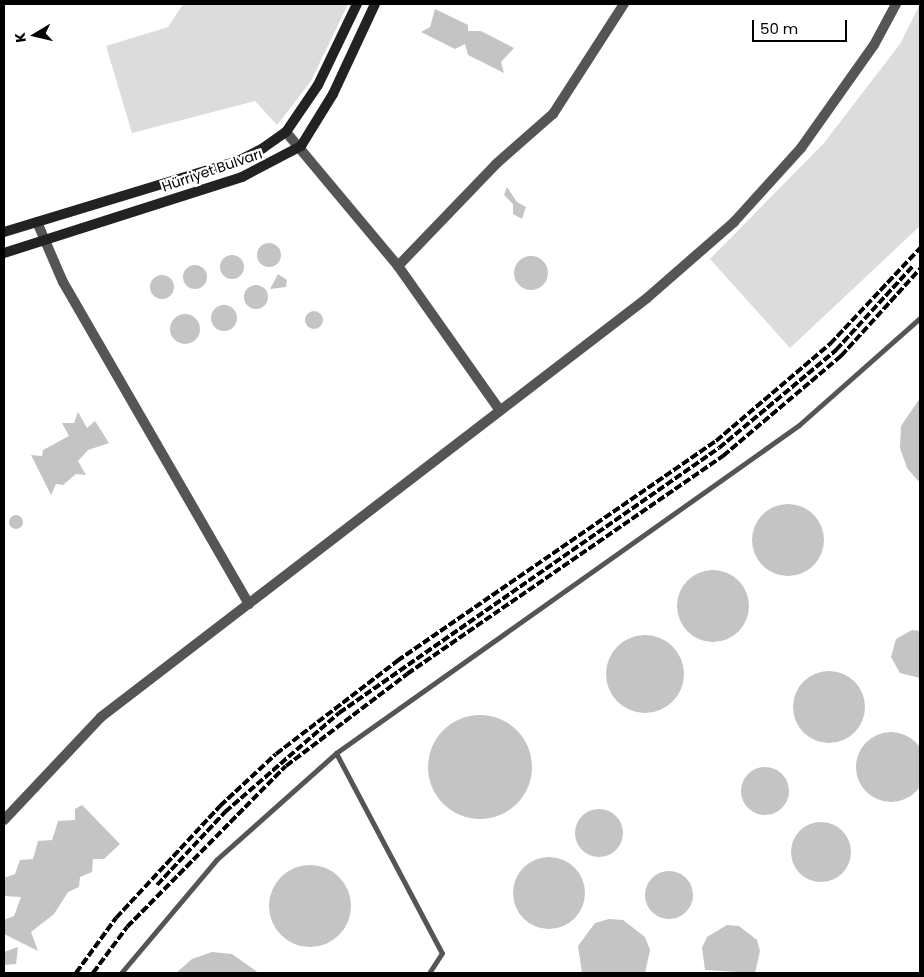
<!DOCTYPE html>
<meta charset="utf-8">
<style>
body{margin:0}
#map{position:relative;width:924px;height:977px;overflow:hidden;background:#fff;font-family:Poppins,sans-serif}
div>[style]{position:absolute}
[style*='--x']{left:calc(var(--x)*1px);top:calc(var(--y)*1px);width:calc(var(--w)*1px);rotate:calc(var(--a)*1deg)}
.green>*{inset:0;background:#dcdcdc}
.building>*{inset:0;background:#c4c4c4}
.round{border-radius:50%}
.lane>*{height:5px;margin:-2.5px;padding:0 2.5px;transform-origin:2.5px;border-radius:2.5px;background:#555}
.street>*{height:10px;margin:-5px;padding:0 5px;transform-origin:5px;border-radius:5px;background:#555}
.secondary>*{height:10px;margin:-5px;padding:0 5px;transform-origin:5px;border-radius:5px;background:#222}
.rail>*{height:4px;margin-top:-2px;transform-origin:0;background:repeating-linear-gradient(90deg,#000 0 8px,transparent 0 10.5px)}
span{translate:-50% -50%;white-space:nowrap;text-align:center;line-height:1.15;-webkit-text-stroke:4.5px #fff;paint-order:stroke}
.street-label{font-size:14px;color:#000}
.frame{position:absolute;inset:0;border:5px solid #000;pointer-events:none}
.north{position:absolute;left:10px;top:10px;width:50px;height:50px;-webkit-text-stroke:4px #fff;paint-order:stroke;rotate:261deg;font-size:14px;font-weight:700;line-height:20px;text-align:center;color:#000}
.north::after{content:'';display:block;margin:auto;width:18px;height:22px;background:#000;clip-path:polygon(50% 0,100% 100%,50% 72%,0 100%)}
.scale{position:absolute;left:752px;top:20px;width:95px;height:22px;box-sizing:border-box;border:2px solid #000;border-top:0;padding-left:6px;font-size:15px;line-height:18px;white-space:nowrap;color:#000;-webkit-text-stroke:4px #fff;paint-order:stroke}
</style>
<div id="map">
<div class="green">
<div style="clip-path:polygon(183px 4px,348px 4px,311px 81px,277px 125px,255px 101px,132px 133px,106px 46px,168px 27px)"></div>
<div style="clip-path:polygon(920px 4px,920px 226px,790px 348px,710px 259px,824px 143px,900px 44px)"></div>
</div>
<div class="building">
<div style="clip-path:polygon(435px 9px,468px 25px,468px 31px,481px 31px,514px 48px,501px 62px,504px 73px,468px 55px,465px 44px,455px 49px,421px 32px,430px 27px)"></div>
<div style="clip-path:polygon(507px 187px,517px 202px,526px 207px,522px 219px,513px 214px,513px 204px,504px 195px)"></div>
<div class="round" style="left:257px;top:243px;width:24px;height:24px"></div>
<div class="round" style="left:220px;top:255px;width:24px;height:24px"></div>
<div class="round" style="left:514px;top:256px;width:34px;height:34px"></div>
<div class="round" style="left:183px;top:265px;width:24px;height:24px"></div>
<div style="clip-path:polygon(278px 274px,287px 280px,286px 287px,270px 289px)"></div>
<div class="round" style="left:150px;top:275px;width:24px;height:24px"></div>
<div class="round" style="left:244px;top:285px;width:24px;height:24px"></div>
<div class="round" style="left:211px;top:305px;width:26px;height:26px"></div>
<div class="round" style="left:305px;top:311px;width:18px;height:18px"></div>
<div class="round" style="left:170px;top:314px;width:30px;height:30px"></div>
<div style="clip-path:polygon(920px 398px,920px 483px,907px 468px,900px 448px,901px 426px)"></div>
<div style="clip-path:polygon(78px 412px,87px 428px,95px 421px,109px 443px,88px 450px,78px 461px,86px 475px,76px 474px,63px 485px,56px 484px,51px 495px,31px 455px,42px 456px,43px 450px,69px 436px,62px 423px,74px 423px)"></div>
<div class="round" style="left:752px;top:504px;width:72px;height:72px"></div>
<div class="round" style="left:9px;top:515px;width:14px;height:14px"></div>
<div class="round" style="left:677px;top:570px;width:72px;height:72px"></div>
<div style="clip-path:polygon(912px 630px,920px 631px,920px 678px,900px 673px,891px 657px,896px 639px)"></div>
<div class="round" style="left:606px;top:635px;width:78px;height:78px"></div>
<div class="round" style="left:793px;top:671px;width:72px;height:72px"></div>
<div class="round" style="left:428px;top:715px;width:104px;height:104px"></div>
<div class="round" style="left:856px;top:732px;width:70px;height:70px"></div>
<div class="round" style="left:741px;top:767px;width:48px;height:48px"></div>
<div style="clip-path:polygon(82px 805px,120px 844px,104px 859px,93px 859px,92px 872px,80px 877px,79px 887px,68px 892px,54px 914px,31px 932px,38px 951px,4px 934px,4px 920px,14px 916px,21px 897px,4px 896px,4px 878px,15px 874px,20px 860px,33px 859px,38px 841px,52px 840px,58px 821px,75px 820px,75px 809px)"></div>
<div class="round" style="left:575px;top:809px;width:48px;height:48px"></div>
<div class="round" style="left:791px;top:822px;width:60px;height:60px"></div>
<div class="round" style="left:513px;top:857px;width:72px;height:72px"></div>
<div class="round" style="left:269px;top:865px;width:82px;height:82px"></div>
<div class="round" style="left:645px;top:871px;width:48px;height:48px"></div>
<div style="clip-path:polygon(609px 919px,623px 920px,645px 937px,650px 950px,645px 973px,582px 973px,578px 946px,595px 923px)"></div>
<div style="clip-path:polygon(727px 925px,739px 926px,757px 940px,760px 951px,755px 973px,705px 970px,702px 948px,707px 937px)"></div>
<div style="clip-path:polygon(18px 947px,16px 964px,4px 965px,4px 952px)"></div>
<div style="clip-path:polygon(212px 952px,232px 954px,259px 973px,176px 973px,192px 959px)"></div>
</div>
<div class="lane">
<div style="--x:336;--y:753;--w:226;--a:62.1"></div>
<div style="--x:442;--y:953;--w:24;--a:123"></div>
<div style="--x:121;--y:973;--w:148;--a:-49.9"></div>
<div style="--x:216;--y:860;--w:161;--a:-41.7"></div>
<div style="--x:336;--y:753;--w:567;--a:-35.31"></div>
<div style="--x:799;--y:425;--w:162;--a:-41.5"></div>
</div>
<div class="street">
<div style="--x:286;--y:132;--w:175;--a:50.1"></div>
<div style="--x:398;--y:266;--w:175;--a:54.8"></div>
<div style="--x:37;--y:222;--w:65;--a:66.6"></div>
<div style="--x:63;--y:282;--w:372;--a:60"></div>
<div style="--x:398;--y:266;--w:141;--a:-46.1"></div>
<div style="--x:496;--y:164;--w:76;--a:-41.3"></div>
<div style="--x:553;--y:114;--w:131;--a:-57.2"></div>
<div style="--x:4;--y:820;--w:141;--a:-46.7"></div>
<div style="--x:101;--y:717;--w:688;--a:-37.5"></div>
<div style="--x:647;--y:298;--w:116;--a:-41.1"></div>
<div style="--x:734;--y:222;--w:100;--a:-47.8"></div>
<div style="--x:801;--y:148;--w:126;--a:-54.7"></div>
<div style="--x:874;--y:45;--w:47;--a:-61.8"></div>
</div>
<div class="secondary">
<div style="--x:4;--y:232;--w:245;--a:-16.9"></div>
<div style="--x:238;--y:161;--w:28;--a:-27"></div>
<div style="--x:263;--y:148;--w:28;--a:-35"></div>
<div style="--x:286;--y:132;--w:57;--a:-55.8"></div>
<div style="--x:318;--y:85;--w:90;--a:-64.3"></div>
<div style="--x:4;--y:253;--w:250;--a:-17.7"></div>
<div style="--x:242;--y:177;--w:67;--a:-27.7"></div>
<div style="--x:301;--y:146;--w:61;--a:-58.4"></div>
<div style="--x:333;--y:94;--w:99;--a:-65"></div>
</div>
<div class="rail">
<div style="--x:157;--y:885;--w:100;--a:-47"></div>
<div style="--x:225;--y:812;--w:151;--a:-41"></div>
<div style="--x:339;--y:713;--w:463;--a:-34.9"></div>
<div style="--x:719;--y:448;--w:153;--a:-39.9"></div>
<div style="--x:836;--y:350;--w:114;--a:-47.5"></div>
<div style="--x:76;--y:973;--w:68;--a:-54"></div>
<div style="--x:116;--y:918;--w:153;--a:-47.1"></div>
<div style="--x:220;--y:806;--w:76;--a:-42.9"></div>
<div style="--x:276;--y:754;--w:153;--a:-37.5"></div>
<div style="--x:397;--y:661;--w:388;--a:-34.6"></div>
<div style="--x:716;--y:441;--w:150;--a:-40.4"></div>
<div style="--x:830;--y:344;--w:132;--a:-46.8"></div>
<div style="--x:93;--y:973;--w:57;--a:-53.5"></div>
<div style="--x:127;--y:927;--w:226;--a:-45.4"></div>
<div style="--x:286;--y:766;--w:152;--a:-37.2"></div>
<div style="--x:407;--y:674;--w:384;--a:-34.6"></div>
<div style="--x:723;--y:456;--w:155;--a:-40.3"></div>
<div style="--x:841;--y:356;--w:118;--a:-47.8"></div>
</div>
<div class="street-label">
<span style="left:212px;top:170px;rotate:-19deg">Hürriyet Bulvarı</span>
</div>
<div class="frame"></div>
<div class="north">K</div>
<div class="scale">50 m</div>
</div>
